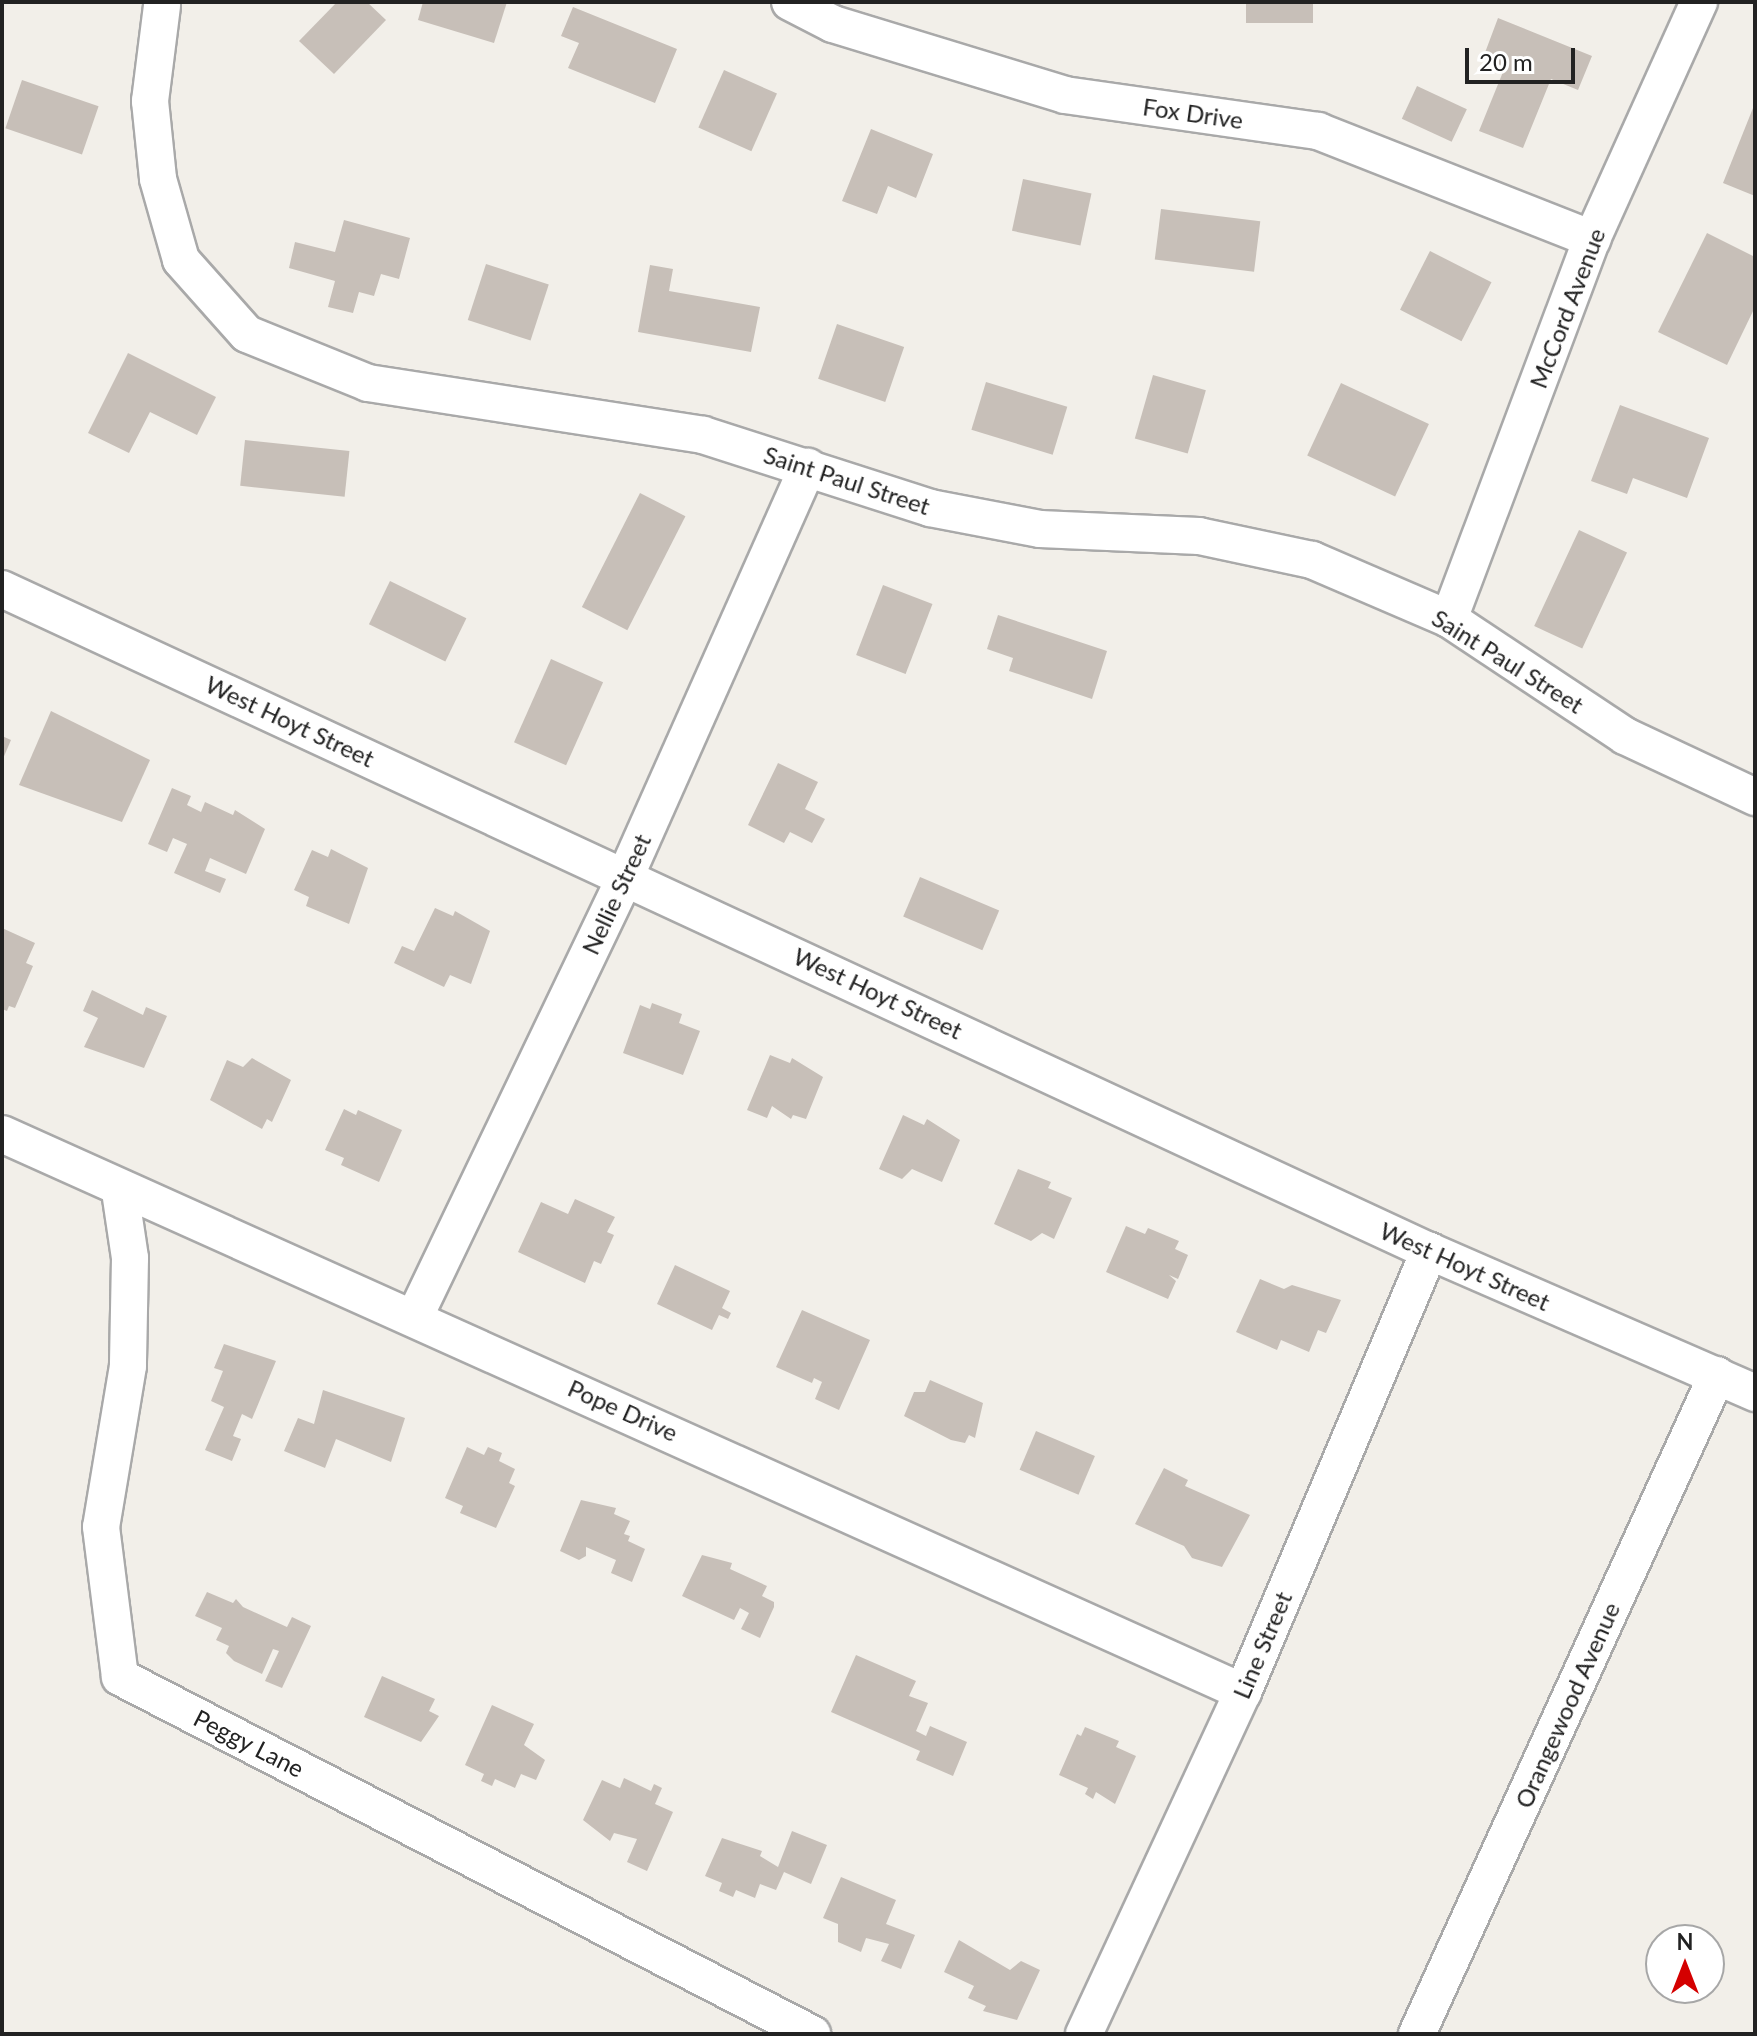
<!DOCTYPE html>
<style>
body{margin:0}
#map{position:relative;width:1757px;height:2036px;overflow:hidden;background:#f2efe9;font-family:Lato,sans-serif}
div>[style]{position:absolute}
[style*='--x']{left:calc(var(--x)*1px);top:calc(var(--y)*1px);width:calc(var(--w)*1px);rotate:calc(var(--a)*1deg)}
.building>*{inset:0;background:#c7bfb8;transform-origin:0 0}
.roads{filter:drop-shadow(2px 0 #a9a9a9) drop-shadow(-2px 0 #a9a9a9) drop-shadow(0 2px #a9a9a9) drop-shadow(0 -2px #a9a9a9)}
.street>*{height:36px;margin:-18px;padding:0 18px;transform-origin:18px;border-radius:18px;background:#fff}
span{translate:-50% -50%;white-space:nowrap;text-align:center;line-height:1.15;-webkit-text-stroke:6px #fff;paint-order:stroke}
.street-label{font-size:24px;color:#222}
.frame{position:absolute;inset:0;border:4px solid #222;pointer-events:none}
.north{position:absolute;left:1645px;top:1924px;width:80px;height:80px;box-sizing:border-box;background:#fff;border:2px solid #a7a7a7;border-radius:50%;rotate:0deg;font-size:22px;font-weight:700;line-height:32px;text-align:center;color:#222}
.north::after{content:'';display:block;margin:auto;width:28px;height:36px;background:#d40000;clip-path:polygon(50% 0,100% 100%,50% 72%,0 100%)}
.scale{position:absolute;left:1465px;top:48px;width:110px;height:36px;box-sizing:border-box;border:4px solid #222;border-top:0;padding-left:10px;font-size:24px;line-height:28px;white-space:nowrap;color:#222;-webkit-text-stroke:6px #fff;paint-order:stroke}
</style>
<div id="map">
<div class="building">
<div style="clip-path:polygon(337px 2px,367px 2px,386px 20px,334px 74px,299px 41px)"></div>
<div style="clip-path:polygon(423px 2px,507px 2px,494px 43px,418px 20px)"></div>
<div style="left:1246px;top:2px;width:67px;height:21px"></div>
<div style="clip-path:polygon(573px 7px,677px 49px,655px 103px,568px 68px,579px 43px,561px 36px)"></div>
<div style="clip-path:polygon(1498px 18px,1592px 56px,1578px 90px,1551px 79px,1523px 148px,1479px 131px,1505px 67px,1483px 58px)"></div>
<div style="left:724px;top:70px;width:58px;height:63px;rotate:24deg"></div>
<div style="left:22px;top:80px;width:81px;height:51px;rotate:19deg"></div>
<div style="left:1417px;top:86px;width:55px;height:36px;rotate:25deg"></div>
<div style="clip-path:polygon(1755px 103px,1755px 196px,1723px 183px)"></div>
<div style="clip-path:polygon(871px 129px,933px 154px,916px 198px,888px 186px,877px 214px,842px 201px)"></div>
<div style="left:1023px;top:179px;width:70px;height:53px;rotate:12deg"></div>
<div style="left:1161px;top:209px;width:100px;height:51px;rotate:7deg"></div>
<div style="clip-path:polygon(344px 220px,410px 238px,399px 279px,381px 274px,374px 296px,359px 292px,353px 313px,328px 307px,335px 281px,289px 268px,295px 242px,335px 252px)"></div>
<div style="clip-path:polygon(1707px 233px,1755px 257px,1755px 307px,1727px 365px,1658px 332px)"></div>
<div style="left:1430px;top:251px;width:69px;height:66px;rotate:27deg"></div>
<div style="left:486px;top:264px;width:66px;height:59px;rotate:18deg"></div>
<div style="clip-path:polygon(650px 265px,673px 269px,669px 291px,760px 307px,751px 352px,638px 332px)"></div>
<div style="left:837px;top:324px;width:71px;height:58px;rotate:19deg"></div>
<div style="clip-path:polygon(128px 353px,216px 397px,197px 435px,150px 412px,129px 453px,88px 433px)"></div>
<div style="left:1153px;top:375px;width:55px;height:66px;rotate:16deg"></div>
<div style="left:986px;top:382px;width:85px;height:50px;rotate:17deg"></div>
<div style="left:1341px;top:383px;width:97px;height:80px;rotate:25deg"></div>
<div style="clip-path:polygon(1620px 405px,1709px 438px,1687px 498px,1633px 478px,1627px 494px,1591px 481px)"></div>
<div style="left:245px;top:440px;width:105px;height:46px;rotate:6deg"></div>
<div style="left:640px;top:493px;width:51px;height:128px;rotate:27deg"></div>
<div style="left:1579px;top:530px;width:53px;height:106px;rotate:25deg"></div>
<div style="left:390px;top:581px;width:85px;height:48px;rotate:26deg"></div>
<div style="left:883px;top:585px;width:53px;height:75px;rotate:21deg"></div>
<div style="clip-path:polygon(998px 615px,1107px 651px,1092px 699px,1009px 671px,1013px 658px,987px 649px)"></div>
<div style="left:551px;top:659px;width:57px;height:91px;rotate:24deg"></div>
<div style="clip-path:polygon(51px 711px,150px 760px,122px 822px,19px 785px)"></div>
<div style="clip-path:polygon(2px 736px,11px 740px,2px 761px)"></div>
<div style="clip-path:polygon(778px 763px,818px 782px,805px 809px,825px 819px,812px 843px,790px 832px,784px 843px,748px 825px)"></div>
<div style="clip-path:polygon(172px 788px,191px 796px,187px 805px,201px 812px,205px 802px,233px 815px,235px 810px,265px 829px,246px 874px,210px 858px,205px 871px,226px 879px,220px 893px,174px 873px,187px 844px,173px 838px,167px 852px,148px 844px)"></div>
<div style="clip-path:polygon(331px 849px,368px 868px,349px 924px,306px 906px,309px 897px,294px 890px,312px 850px,328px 857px)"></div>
<div style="left:920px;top:877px;width:86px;height:43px;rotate:23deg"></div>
<div style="clip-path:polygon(435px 908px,453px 916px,455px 911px,490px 931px,471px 984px,450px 975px,444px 987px,394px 963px,402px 946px,414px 951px)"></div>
<div style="clip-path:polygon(2px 928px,35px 943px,26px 963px,33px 966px,15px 1008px,9px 1006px,7px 1011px,2px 1009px)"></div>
<div style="clip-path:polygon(92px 990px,143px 1015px,146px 1007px,167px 1016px,144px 1068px,84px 1047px,98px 1018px,83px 1011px)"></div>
<div style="clip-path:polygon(652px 1003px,682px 1014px,679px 1023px,700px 1031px,683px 1075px,623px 1053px,640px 1005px,650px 1009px)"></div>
<div style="clip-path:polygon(770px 1055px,790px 1063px,792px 1058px,823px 1077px,806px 1119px,793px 1115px,791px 1119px,772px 1106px,767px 1118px,747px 1110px)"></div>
<div style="clip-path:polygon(252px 1058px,291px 1080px,272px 1122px,267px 1119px,262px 1129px,210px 1100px,227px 1060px,243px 1067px)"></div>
<div style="clip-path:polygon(344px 1109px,356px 1115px,358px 1110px,402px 1130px,379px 1182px,341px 1165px,344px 1158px,325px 1150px)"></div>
<div style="clip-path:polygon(903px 1115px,924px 1125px,927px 1119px,960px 1140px,942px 1182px,912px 1169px,902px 1179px,879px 1169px)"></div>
<div style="clip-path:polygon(1018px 1169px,1051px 1182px,1048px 1188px,1072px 1198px,1054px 1239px,1042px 1233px,1031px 1241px,994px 1224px)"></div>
<div style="clip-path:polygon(575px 1199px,615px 1217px,607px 1232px,614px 1235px,601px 1264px,594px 1261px,585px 1283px,518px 1252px,541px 1202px,568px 1214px)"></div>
<div style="clip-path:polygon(1126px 1226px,1145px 1234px,1148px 1228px,1179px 1241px,1175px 1249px,1188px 1255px,1178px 1279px,1169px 1275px,1176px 1281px,1168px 1299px,1106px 1272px)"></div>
<div style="clip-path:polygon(675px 1265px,730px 1291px,722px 1308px,731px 1313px,728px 1319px,719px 1315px,712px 1330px,657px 1304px)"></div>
<div style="clip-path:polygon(1260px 1279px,1284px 1289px,1292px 1285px,1341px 1300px,1326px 1333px,1318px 1330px,1309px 1352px,1281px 1340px,1277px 1350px,1236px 1332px)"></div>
<div style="clip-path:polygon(802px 1310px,870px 1340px,839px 1410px,815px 1399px,822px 1382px,814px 1378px,812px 1383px,776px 1367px)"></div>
<div style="clip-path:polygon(224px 1344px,276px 1361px,252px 1419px,242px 1414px,233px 1436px,241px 1439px,232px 1461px,205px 1450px,224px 1407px,211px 1401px,223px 1371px,214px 1368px)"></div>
<div style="clip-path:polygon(930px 1380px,983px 1403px,975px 1438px,969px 1435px,965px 1443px,951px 1440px,904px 1416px,914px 1392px,925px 1392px)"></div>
<div style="clip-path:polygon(323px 1390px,405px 1418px,391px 1462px,336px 1439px,325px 1468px,284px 1451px,298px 1418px,314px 1424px)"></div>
<div style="left:1036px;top:1431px;width:64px;height:42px;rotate:23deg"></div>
<div style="clip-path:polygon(467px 1447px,484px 1455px,488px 1447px,502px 1453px,499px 1461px,515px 1469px,509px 1483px,515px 1486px,496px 1528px,460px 1513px,463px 1506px,445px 1498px)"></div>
<div style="clip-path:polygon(1164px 1468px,1188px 1480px,1185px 1486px,1250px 1515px,1222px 1567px,1192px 1558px,1184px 1546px,1135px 1524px)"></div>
<div style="clip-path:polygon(581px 1500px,616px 1508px,614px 1514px,630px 1521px,624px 1534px,630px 1536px,628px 1541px,645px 1549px,632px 1582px,611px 1573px,616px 1560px,586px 1547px,586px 1556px,579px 1560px,560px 1551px)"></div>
<div style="clip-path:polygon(702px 1555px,732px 1563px,730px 1569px,767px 1586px,762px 1596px,774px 1602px,774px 1607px,760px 1638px,741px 1629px,749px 1613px,740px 1608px,734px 1620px,682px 1596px)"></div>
<div style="clip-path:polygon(207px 1592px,233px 1603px,236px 1599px,243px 1607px,287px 1627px,292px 1617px,311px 1626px,282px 1688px,265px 1681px,279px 1651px,273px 1649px,262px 1674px,234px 1661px,226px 1653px,229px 1646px,216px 1640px,222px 1628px,195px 1616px)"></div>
<div style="clip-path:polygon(856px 1655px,916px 1681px,909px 1696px,928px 1703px,916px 1731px,926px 1736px,930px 1726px,967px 1742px,953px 1776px,916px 1760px,920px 1751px,831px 1712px)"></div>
<div style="clip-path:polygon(382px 1676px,435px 1699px,429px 1711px,439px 1716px,421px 1742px,364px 1717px)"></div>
<div style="clip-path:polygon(492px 1705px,534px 1724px,524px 1745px,545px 1760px,536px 1780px,521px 1774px,515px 1788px,495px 1779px,492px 1786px,481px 1781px,484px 1774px,465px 1765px)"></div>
<div style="clip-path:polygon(1085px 1727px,1119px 1741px,1116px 1747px,1136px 1756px,1115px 1804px,1096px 1792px,1093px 1799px,1085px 1794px,1088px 1788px,1059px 1775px,1077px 1734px,1081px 1736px)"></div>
<div style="clip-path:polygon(624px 1778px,651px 1791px,654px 1784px,662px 1788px,655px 1804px,673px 1812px,647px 1871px,627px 1862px,637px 1839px,614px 1833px,610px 1841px,583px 1820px,602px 1780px,620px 1788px)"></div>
<div style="clip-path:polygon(792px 1831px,827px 1845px,811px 1884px,784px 1872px,776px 1890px,760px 1884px,755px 1898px,736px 1890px,733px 1897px,719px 1891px,722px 1883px,705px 1876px,722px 1838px,762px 1851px,760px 1856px,778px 1867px)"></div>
<div style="clip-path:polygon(841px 1877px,896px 1900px,886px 1924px,915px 1935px,901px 1969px,881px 1961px,889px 1944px,866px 1938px,861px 1952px,838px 1942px,838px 1924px,823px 1918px)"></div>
<div style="clip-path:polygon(959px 1940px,1010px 1970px,1021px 1961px,1040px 1970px,1017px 2020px,983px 2011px,986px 2006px,968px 1998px,974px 1986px,944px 1972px)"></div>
</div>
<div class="roads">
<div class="street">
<div style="--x:790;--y:2;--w:48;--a:27.1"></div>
<div style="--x:833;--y:24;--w:243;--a:17"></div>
<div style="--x:1065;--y:95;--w:256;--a:8.1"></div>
<div style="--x:1318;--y:131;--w:295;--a:21.5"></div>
<div style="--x:162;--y:6;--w:96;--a:97.2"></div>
<div style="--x:150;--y:101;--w:78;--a:84.1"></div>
<div style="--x:158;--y:179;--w:84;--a:74.1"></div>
<div style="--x:181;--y:260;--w:99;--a:48.3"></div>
<div style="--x:247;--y:334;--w:131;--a:22"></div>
<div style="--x:368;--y:383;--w:339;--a:8.8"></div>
<div style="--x:703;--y:435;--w:238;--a:17.8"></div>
<div style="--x:930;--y:508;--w:112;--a:10.8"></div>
<div style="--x:1040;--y:529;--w:159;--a:2.5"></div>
<div style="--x:1199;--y:536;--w:116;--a:12"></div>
<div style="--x:1312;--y:560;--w:149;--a:23.3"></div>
<div style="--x:1449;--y:619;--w:211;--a:33.6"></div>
<div style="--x:1625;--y:736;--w:144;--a:25.1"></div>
<div style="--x:2;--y:589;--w:1573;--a:24.89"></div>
<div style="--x:1429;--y:1251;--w:356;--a:23.5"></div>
<div style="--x:1449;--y:619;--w:406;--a:-69.4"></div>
<div style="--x:1592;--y:239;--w:260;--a:-65.7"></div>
<div style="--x:2;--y:1134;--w:1361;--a:24.21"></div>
<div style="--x:120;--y:1191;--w:68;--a:81.5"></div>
<div style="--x:130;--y:1258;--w:108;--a:91.1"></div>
<div style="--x:128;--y:1366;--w:163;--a:99.5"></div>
<div style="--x:101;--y:1527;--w:151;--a:82.8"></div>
<div style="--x:120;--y:1677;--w:779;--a:27.29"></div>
<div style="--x:415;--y:1316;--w:489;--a:-64.4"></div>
<div style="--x:626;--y:875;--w:447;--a:-66"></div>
<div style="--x:1084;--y:2034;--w:377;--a:-65.1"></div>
<div style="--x:1243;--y:1692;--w:479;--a:-67.1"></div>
<div style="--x:1417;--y:2034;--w:724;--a:-65.52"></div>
</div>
</div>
<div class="street-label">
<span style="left:1193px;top:113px;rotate:8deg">Fox Drive</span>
<span style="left:1567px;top:308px;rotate:-69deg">McCord Avenue</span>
<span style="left:847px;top:480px;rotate:18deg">Saint Paul Street</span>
<span style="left:1508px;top:661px;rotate:32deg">Saint Paul Street</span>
<span style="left:290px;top:721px;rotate:25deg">West Hoyt Street</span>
<span style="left:616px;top:894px;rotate:-65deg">Nellie Street</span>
<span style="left:878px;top:993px;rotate:25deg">West Hoyt Street</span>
<span style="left:1465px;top:1266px;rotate:24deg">West Hoyt Street</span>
<span style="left:623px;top:1410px;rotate:24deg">Pope Drive</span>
<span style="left:1262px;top:1645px;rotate:-67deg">Line Street</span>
<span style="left:1567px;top:1705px;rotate:-66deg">Orangewood Avenue</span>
<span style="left:249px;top:1743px;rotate:27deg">Peggy Lane</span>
</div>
<div class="frame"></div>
<div class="north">N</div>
<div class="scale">20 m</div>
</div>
